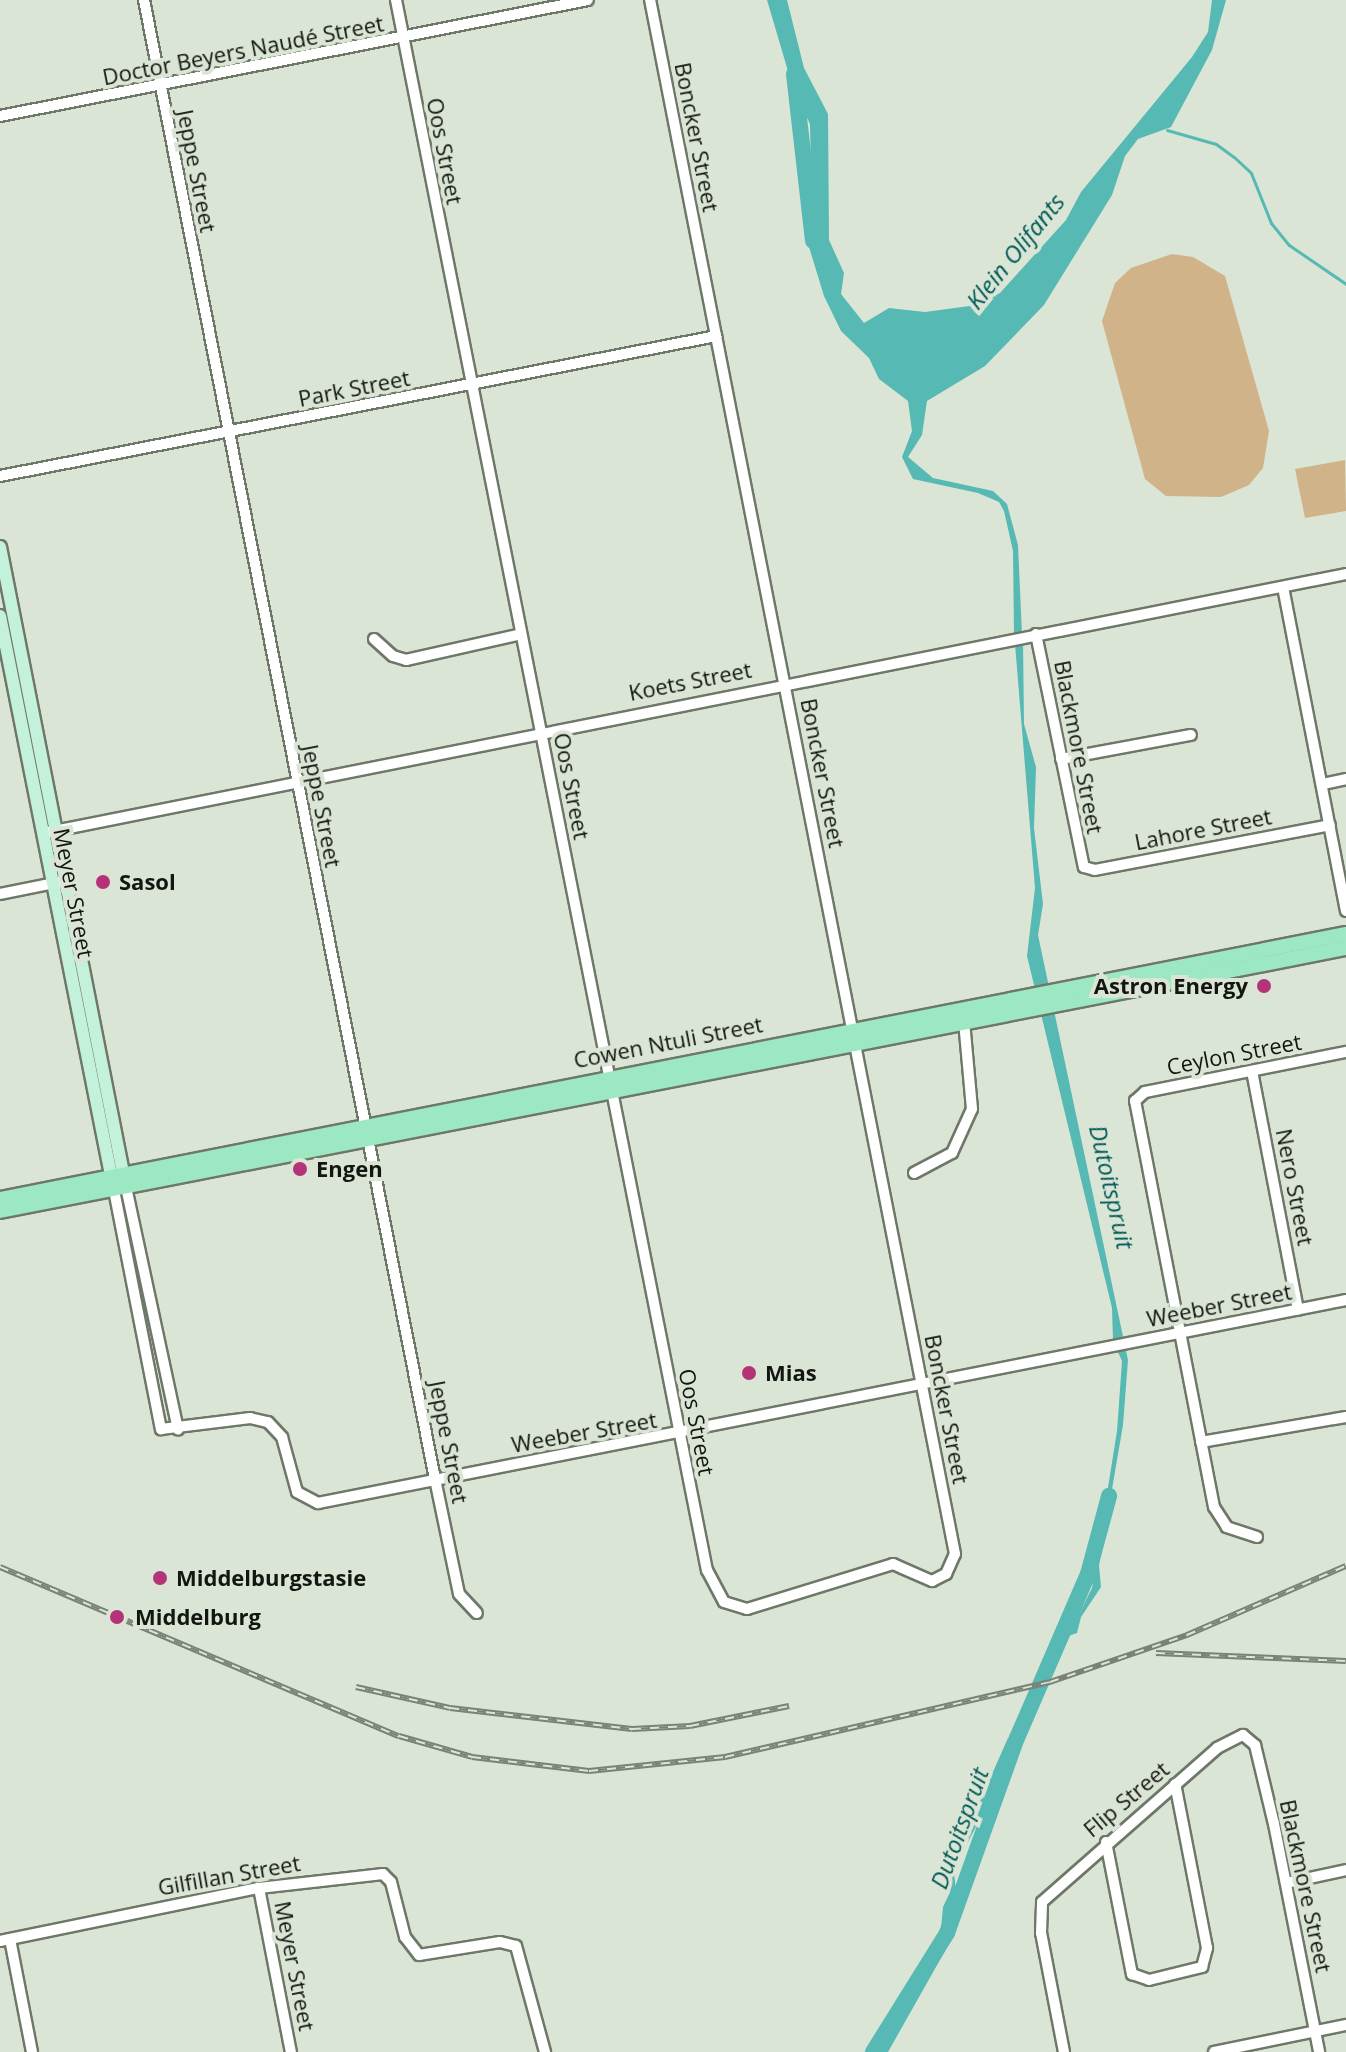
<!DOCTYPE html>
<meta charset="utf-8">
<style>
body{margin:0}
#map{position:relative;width:1346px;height:2052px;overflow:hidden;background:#dbe5d5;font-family:"Open Sans",sans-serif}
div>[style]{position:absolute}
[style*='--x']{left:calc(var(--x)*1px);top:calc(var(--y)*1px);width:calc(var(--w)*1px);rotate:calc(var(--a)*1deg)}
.green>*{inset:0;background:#d0b388}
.water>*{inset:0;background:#56b9b3}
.stream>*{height:3px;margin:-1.5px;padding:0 1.5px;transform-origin:1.5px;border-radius:1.5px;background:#56b9b3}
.river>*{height:16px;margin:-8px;padding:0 8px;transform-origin:8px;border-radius:8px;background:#56b9b3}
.roads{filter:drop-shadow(2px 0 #6e7768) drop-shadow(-2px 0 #6e7768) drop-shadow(0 2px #6e7768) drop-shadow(0 -2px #6e7768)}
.minor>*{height:10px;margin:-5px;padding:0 5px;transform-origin:5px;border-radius:5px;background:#fff}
.major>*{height:12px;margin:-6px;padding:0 6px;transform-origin:6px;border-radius:6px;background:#c3f1da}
.highway>*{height:14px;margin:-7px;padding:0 7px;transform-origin:7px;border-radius:7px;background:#9be8c2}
.rail>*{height:6px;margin-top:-3px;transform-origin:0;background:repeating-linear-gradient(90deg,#dbe5d5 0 9px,#7a8176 0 18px);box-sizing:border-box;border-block:2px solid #7a8176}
.dots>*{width:22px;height:22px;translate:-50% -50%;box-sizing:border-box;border:4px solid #dbe5d5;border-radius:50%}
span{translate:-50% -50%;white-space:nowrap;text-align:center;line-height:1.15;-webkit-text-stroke:8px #dbe5d5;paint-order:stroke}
.street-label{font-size:22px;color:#121510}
.poi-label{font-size:22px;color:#121510;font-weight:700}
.left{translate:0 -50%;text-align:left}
.right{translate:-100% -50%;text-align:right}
.water-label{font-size:24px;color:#005b58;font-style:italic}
</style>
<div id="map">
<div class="green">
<div style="clip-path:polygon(1172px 254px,1193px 257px,1225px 276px,1269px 431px,1263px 468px,1249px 485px,1221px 497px,1166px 496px,1145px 479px,1102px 321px,1115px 283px,1131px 268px)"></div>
<div style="clip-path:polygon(1345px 460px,1346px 511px,1305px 518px,1295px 469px)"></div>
</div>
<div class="water">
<div style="clip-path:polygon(767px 0,787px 0,804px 68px,828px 114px,829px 240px,844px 273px,841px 294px,864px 323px,889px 308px,925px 312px,977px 305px,1000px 293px,1066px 220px,1081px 192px,1192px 57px,1208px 32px,1212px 0,1226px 0,1212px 50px,1171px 127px,1138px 139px,1125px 156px,1112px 195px,1044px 305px,985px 366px,927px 401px,922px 435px,908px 457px,933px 478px,993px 491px,1007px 504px,1018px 545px,1022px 635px,1014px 636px,1013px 551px,1004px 511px,999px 502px,978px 493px,913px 479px,902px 457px,912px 431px,908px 401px,879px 379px,869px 358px,841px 331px,824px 296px,806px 237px,812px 216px,810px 124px,793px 88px)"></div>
<div style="clip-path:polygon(1023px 642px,1024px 724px,1036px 767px,1034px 828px,1043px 904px,1038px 935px,1128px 1360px,1123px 1425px,1099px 1565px,1101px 1587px,1081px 1617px,1077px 1633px,1068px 1636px,1092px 1588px,1117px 1431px,1122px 1361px,1113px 1341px,1112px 1308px,1027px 956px,1035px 888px,1015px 644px)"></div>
<div style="clip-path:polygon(1008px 1738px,1020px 1742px,968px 1842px,953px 1856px,956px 1894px,948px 1911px,951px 1935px,945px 1951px,888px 2052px,880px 2052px,939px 1951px,943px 1907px,950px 1892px,947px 1869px,952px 1849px,965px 1835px)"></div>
</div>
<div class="stream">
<div style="--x:1167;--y:130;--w:51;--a:15.9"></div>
<div style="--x:1216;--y:144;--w:22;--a:36"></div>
<div style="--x:1234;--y:157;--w:23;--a:43"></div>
<div style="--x:1251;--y:173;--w:54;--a:68.2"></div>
<div style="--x:1271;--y:223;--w:28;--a:51"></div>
<div style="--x:1289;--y:245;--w:69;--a:34.4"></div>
</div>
<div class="river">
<div style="--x:794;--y:74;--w:168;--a:83.5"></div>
<div style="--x:873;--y:2052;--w:140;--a:-58.1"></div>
<div style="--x:947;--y:1933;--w:207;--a:-70.3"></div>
<div style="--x:1017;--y:1738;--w:179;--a:-66.6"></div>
<div style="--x:1088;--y:1574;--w:81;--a:-74.9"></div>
</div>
<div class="roads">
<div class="minor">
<div style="--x:144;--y:0;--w:1507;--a:78.87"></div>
<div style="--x:435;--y:1479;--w:117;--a:78.2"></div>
<div style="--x:459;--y:1594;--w:26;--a:47"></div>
<div style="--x:396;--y:0;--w:1601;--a:78.8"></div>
<div style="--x:707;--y:1570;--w:36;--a:62"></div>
<div style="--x:724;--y:1602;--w:24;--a:17"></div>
<div style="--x:747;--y:1609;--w:153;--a:-17.1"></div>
<div style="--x:893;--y:1564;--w:43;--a:23.6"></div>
<div style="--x:932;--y:1581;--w:16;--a:-27"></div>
<div style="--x:946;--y:1574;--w:22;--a:-66"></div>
<div style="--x:955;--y:1554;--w:1584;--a:-101.1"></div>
<div style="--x:0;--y:116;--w:599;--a:-11.16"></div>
<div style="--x:0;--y:476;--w:730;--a:-11.06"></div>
<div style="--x:1283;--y:587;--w:330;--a:79"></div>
<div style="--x:1036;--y:634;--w:238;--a:78.4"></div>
<div style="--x:1084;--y:867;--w:11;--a:15"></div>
<div style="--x:1095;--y:870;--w:239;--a:-10.8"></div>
<div style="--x:374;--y:639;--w:25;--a:42"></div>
<div style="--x:393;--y:656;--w:14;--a:17"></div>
<div style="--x:406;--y:660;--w:118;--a:-12.7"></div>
<div style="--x:1061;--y:759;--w:132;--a:-10.5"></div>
<div style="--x:1323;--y:784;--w:24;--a:-12"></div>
<div style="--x:49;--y:832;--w:1322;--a:-11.25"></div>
<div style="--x:0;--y:894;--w:60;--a:-11.5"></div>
<div style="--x:1252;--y:1071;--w:243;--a:79.1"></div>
<div style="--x:914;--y:1173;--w:43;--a:-27.8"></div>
<div style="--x:952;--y:1153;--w:48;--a:-65.6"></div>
<div style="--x:972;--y:1109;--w:88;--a:-95.2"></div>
<div style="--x:126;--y:1187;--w:248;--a:77.9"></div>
<div style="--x:114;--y:1190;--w:244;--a:78.9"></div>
<div style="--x:161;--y:1429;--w:90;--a:-7"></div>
<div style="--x:250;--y:1418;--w:18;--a:13"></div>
<div style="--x:268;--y:1422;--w:21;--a:47"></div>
<div style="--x:282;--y:1437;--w:57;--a:74.7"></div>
<div style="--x:297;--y:1492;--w:24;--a:28"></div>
<div style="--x:318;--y:1503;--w:1048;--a:-11.17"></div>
<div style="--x:1201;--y:1442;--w:147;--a:-9.8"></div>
<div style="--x:1257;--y:1537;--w:32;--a:-162"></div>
<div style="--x:1227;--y:1527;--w:24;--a:-123"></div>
<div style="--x:1214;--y:1507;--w:414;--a:-101"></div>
<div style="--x:1135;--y:1101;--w:13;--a:-42"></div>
<div style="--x:1145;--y:1092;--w:205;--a:-11.3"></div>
<div style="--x:1106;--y:1842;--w:135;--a:78.9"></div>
<div style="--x:1132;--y:1974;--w:18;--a:19"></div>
<div style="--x:1149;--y:1980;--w:55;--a:-13.8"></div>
<div style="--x:1202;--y:1967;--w:20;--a:-75"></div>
<div style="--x:1207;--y:1948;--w:167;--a:-101"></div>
<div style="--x:1286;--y:1883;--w:61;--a:-12.2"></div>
<div style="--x:259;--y:1888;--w:167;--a:79"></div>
<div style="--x:10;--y:1939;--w:115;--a:79"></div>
<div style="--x:0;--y:1941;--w:264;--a:-11.6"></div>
<div style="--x:259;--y:1888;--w:125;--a:-6.4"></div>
<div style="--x:383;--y:1874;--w:11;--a:45"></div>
<div style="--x:391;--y:1882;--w:57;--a:75.7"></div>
<div style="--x:405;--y:1937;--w:23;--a:52"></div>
<div style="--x:419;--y:1955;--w:82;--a:-9.1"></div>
<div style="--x:500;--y:1942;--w:16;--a:14"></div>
<div style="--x:516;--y:1946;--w:110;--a:74.7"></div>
<div style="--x:1064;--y:2052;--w:121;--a:-100.9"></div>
<div style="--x:1041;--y:1933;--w:31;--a:-88"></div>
<div style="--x:1042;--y:1902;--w:233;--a:-41.3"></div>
<div style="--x:1217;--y:1748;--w:29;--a:-27"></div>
<div style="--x:1243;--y:1735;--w:16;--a:40"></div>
<div style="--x:1255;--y:1745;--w:81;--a:76.5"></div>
<div style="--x:1274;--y:1824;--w:232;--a:78.8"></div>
<div style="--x:1214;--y:2052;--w:135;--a:-11.6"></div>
</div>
<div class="major">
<div style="--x:0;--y:547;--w:648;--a:78.88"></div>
<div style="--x:0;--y:616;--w:580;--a:78.77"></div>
</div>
<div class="highway">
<div style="--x:0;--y:1199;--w:1372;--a:-11.14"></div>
<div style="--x:0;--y:1211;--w:1371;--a:-11.06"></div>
</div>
</div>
<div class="rail">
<div style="--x:0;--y:1567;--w:433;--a:23"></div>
<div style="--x:399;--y:1736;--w:76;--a:16"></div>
<div style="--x:472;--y:1757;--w:118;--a:6.8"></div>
<div style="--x:589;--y:1771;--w:137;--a:-5.9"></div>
<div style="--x:725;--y:1757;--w:334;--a:-13"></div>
<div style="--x:1050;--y:1682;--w:145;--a:-18.9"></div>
<div style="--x:1187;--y:1635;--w:173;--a:-23.5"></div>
<div style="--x:1156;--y:1653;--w:190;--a:2.4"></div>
<div style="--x:356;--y:1687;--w:96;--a:12.6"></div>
<div style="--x:450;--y:1708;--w:183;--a:6.6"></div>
<div style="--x:632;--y:1729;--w:58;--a:-3"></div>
<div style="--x:690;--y:1726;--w:101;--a:-11.4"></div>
</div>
<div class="dots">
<div style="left:103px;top:882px;background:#b63278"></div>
<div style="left:1264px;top:986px;background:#b63278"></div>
<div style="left:300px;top:1169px;background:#b63278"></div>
<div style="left:749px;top:1373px;background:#b63278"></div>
<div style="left:160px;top:1578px;background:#b63278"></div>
<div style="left:117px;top:1617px;background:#b63278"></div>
</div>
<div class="street-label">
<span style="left:243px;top:50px;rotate:-11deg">Doctor Beyers Naudé Street</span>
<span style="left:697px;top:137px;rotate:79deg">Boncker Street</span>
<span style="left:445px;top:151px;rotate:79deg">Oos Street</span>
<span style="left:197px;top:171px;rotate:79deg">Jeppe Street</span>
<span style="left:354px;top:388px;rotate:-11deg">Park Street</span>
<span style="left:690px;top:681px;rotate:-11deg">Koets Street</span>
<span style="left:1079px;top:747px;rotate:79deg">Blackmore Street</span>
<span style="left:823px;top:773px;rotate:79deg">Boncker Street</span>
<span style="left:572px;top:786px;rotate:79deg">Oos Street</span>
<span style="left:322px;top:806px;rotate:79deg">Jeppe Street</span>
<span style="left:1203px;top:829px;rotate:-11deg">Lahore Street</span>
<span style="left:74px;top:893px;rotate:79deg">Meyer Street</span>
<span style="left:668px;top:1042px;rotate:-11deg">Cowen Ntuli Street</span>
<span style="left:1234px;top:1054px;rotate:-11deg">Ceylon Street</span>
<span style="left:1295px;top:1187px;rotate:79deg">Nero Street</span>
<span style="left:1219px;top:1305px;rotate:-11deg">Weeber Street</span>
<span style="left:947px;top:1409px;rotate:79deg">Boncker Street</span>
<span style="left:697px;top:1422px;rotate:79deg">Oos Street</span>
<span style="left:584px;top:1432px;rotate:-10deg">Weeber Street</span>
<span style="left:449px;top:1442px;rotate:79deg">Jeppe Street</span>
<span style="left:1126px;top:1799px;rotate:-40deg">Flip Street</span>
<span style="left:229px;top:1875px;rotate:-10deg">Gilfillan Street</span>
<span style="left:1306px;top:1886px;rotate:78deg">Blackmore Street</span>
<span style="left:295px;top:1966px;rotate:79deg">Meyer Street</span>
</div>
<div class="poi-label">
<span class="left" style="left:119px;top:882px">Sasol</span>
<span class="right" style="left:1248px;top:986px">Astron Energy</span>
<span class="left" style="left:316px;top:1169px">Engen</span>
<span class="left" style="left:765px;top:1373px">Mias</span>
<span class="left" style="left:176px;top:1578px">Middelburgstasie</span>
<span class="left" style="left:135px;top:1617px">Middelburg</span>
</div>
<div class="water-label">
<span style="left:1015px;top:251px;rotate:-51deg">Klein Olifants</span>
<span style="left:1112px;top:1187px;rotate:77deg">Dutoitspruit</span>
<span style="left:959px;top:1828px;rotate:-70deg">Dutoitspruit</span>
</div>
</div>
